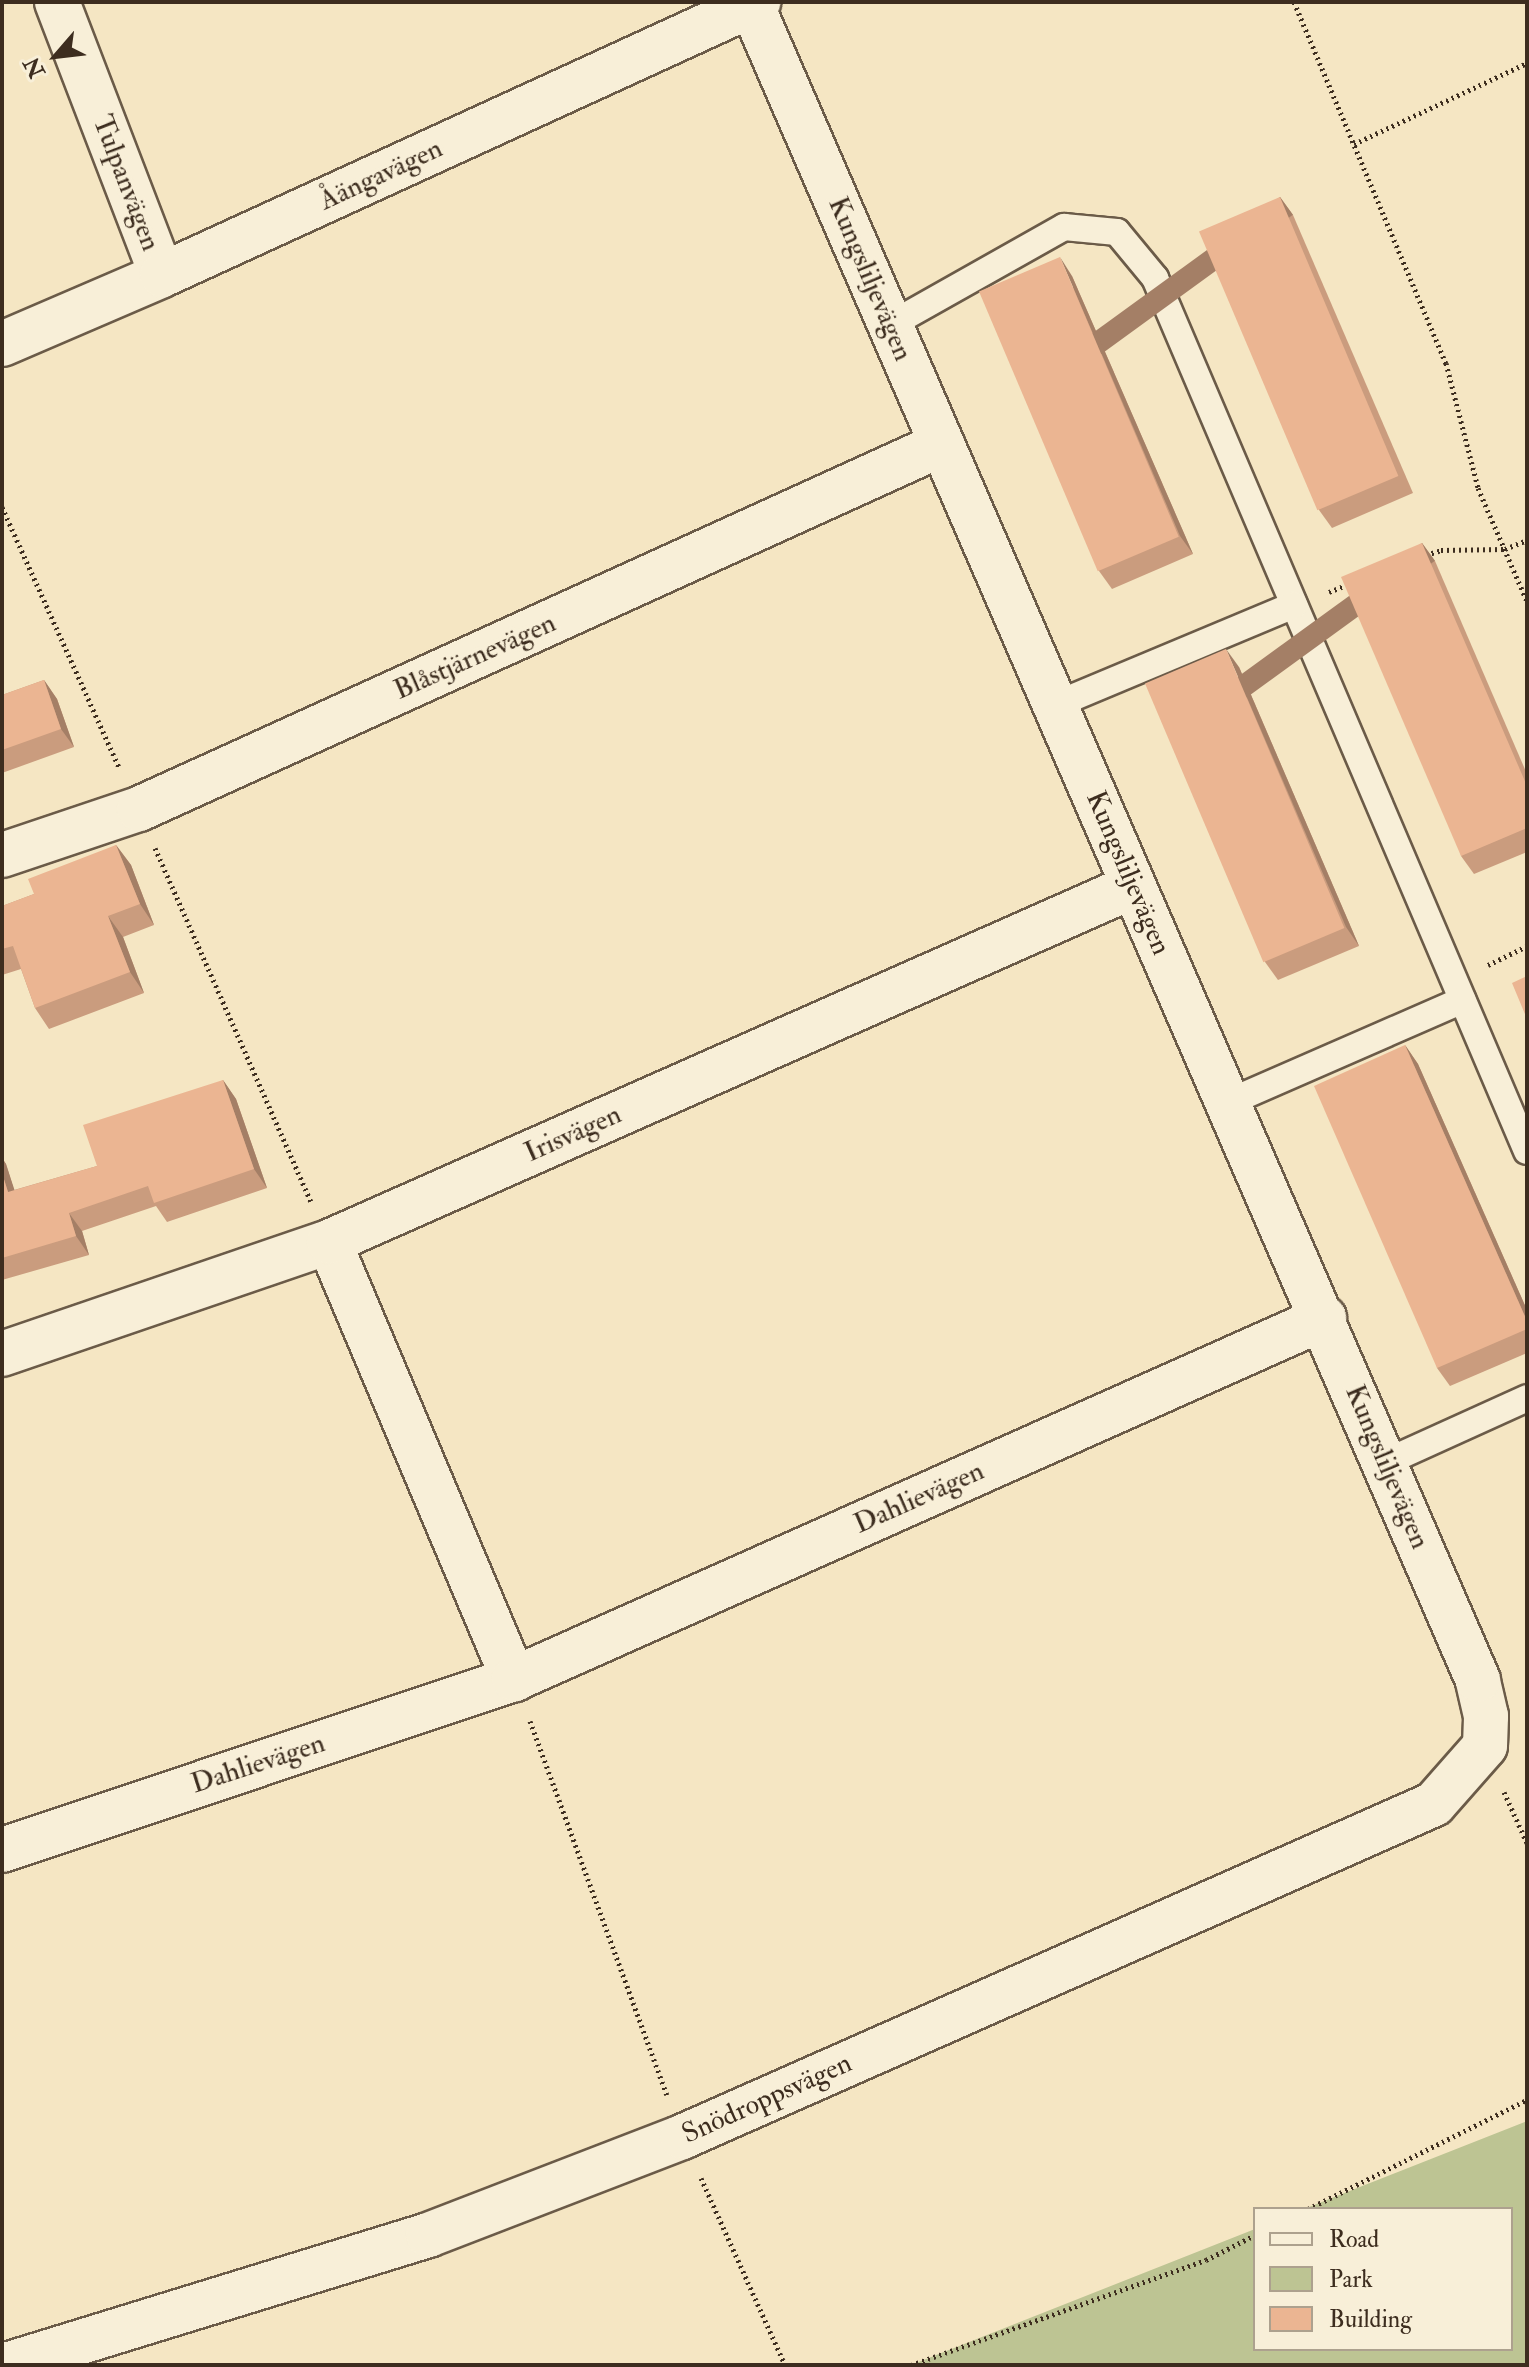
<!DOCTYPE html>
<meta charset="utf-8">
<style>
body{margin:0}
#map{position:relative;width:1529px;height:2367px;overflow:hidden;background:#f5e6c3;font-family:"IM FELL Double Pica",serif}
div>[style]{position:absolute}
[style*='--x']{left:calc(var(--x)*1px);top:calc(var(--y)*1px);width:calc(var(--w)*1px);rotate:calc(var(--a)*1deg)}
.green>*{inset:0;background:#bdc493}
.path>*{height:5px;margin-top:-2.5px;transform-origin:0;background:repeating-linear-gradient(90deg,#3d2d1f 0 2px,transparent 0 6px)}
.roads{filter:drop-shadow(2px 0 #6b5b48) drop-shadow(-2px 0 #6b5b48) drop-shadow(0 2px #6b5b48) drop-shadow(0 -2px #6b5b48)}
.lane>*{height:26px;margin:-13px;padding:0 13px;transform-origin:13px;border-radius:13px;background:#f8efd8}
.street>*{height:44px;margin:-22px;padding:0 22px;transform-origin:22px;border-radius:22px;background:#f8efd8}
.wall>*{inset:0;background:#ca9c7e}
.shaded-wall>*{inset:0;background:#a47f66;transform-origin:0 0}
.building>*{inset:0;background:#ebb592;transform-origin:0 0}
span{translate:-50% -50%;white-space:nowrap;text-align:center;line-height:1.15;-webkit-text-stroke:7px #f8efd8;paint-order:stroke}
.street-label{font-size:28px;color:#3d2d1f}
.frame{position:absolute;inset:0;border:4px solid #3d2d1f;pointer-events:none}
.legend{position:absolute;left:1253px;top:2207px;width:260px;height:144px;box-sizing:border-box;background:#f8efd8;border:2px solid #ada18e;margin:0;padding:10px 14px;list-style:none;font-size:24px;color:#3d2d1f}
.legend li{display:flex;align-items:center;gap:16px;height:40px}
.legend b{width:40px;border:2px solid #ada18e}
.north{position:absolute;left:16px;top:16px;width:80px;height:80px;-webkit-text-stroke:6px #f8efd8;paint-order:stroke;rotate:242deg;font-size:22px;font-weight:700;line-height:32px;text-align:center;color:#3d2d1f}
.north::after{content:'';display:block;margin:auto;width:28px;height:36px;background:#3d2d1f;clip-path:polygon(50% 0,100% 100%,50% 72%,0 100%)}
</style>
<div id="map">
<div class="green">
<div style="clip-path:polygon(1527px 2121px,1527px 2365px,911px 2365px,1255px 2229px,1255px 2349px,1511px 2349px,1511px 2209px,1304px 2209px)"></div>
</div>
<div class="path">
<div style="--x:1294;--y:2;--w:392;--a:67.2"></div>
<div style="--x:1446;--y:363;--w:129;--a:75.6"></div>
<div style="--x:1478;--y:488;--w:123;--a:66.6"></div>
<div style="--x:1354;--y:144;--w:191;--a:-25.1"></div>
<div style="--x:2;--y:507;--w:287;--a:65.8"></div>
<div style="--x:1426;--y:555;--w:16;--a:-18"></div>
<div style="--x:1441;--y:550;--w:64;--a:-0.9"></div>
<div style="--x:1505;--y:549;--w:24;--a:-22"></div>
<div style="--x:1329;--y:592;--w:22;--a:-22"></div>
<div style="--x:155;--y:848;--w:386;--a:66.2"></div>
<div style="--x:1488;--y:965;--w:43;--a:-26"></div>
<div style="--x:530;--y:1721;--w:398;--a:69.9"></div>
<div style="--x:1504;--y:1792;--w:56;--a:65.7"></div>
<div style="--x:701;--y:2178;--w:205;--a:65.8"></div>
<div style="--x:1308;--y:2209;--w:245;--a:-26.5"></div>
<div style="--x:911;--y:2365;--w:313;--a:-19.6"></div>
<div style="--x:1206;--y:2260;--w:55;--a:-27"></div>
</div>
<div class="roads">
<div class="lane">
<div style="--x:890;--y:325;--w:200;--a:-29.4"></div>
<div style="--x:1064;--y:227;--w:53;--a:5.4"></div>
<div style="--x:1117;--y:232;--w:60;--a:50.4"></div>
<div style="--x:1155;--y:278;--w:949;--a:66.92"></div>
<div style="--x:1055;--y:705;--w:259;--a:-22.7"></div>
<div style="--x:1227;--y:1103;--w:257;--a:-23.6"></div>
<div style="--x:1384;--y:1463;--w:157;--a:-24.4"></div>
</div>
<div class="street">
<div style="--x:57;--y:2;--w:292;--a:69"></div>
<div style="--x:2;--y:344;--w:174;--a:-23.3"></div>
<div style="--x:162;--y:275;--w:656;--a:-24.61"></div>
<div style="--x:2;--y:855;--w:145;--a:-18.6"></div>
<div style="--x:139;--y:809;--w:882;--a:-24.44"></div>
<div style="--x:329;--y:1242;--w:475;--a:67.1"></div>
<div style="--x:2;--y:1354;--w:346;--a:-18.9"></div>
<div style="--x:329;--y:1242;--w:879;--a:-23.88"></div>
<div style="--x:2;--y:1850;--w:540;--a:-18.47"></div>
<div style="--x:514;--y:1679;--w:887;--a:-24.02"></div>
<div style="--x:6;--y:2365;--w:442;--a:-17.1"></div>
<div style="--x:428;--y:2235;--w:272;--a:-21.1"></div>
<div style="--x:682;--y:2137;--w:822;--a:-23.88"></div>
<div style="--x:1434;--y:1804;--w:77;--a:-48.7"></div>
<div style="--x:1485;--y:1746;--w:30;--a:-88"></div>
<div style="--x:1486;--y:1716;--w:37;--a:-103"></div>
<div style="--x:1478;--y:1680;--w:1829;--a:-113.45"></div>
</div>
</div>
<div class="wall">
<div style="clip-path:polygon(1280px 197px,1293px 215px,1413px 493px,1332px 528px,1319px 510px)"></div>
<div style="clip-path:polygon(1072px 276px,1193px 554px,1112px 589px,1099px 571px)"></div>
<div style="clip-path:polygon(1422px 543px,1435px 561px,1527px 774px,1527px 852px,1474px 874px,1461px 856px)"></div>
<div style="clip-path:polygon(1239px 667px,1359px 946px,1278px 980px,1265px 962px)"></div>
<div style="clip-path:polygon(44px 680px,57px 699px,74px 747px,2px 773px,2px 695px)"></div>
<div style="clip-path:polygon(116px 845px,131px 865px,154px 925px,123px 937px,144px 993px,49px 1029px,35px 1008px,21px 969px,2px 975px,2px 906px,34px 894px)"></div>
<div style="clip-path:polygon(1405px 1045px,1418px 1064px,1527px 1310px,1527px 1353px,1450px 1386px,1437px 1368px)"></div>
<div style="clip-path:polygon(223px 1080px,236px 1099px,267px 1188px,167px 1222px,156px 1206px,82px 1231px,89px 1255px,2px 1280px,2px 1158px,6px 1164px,14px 1190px,97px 1166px)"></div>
</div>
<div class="shaded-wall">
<div style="left:1280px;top:197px;width:22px;height:303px;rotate:54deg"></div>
<div style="clip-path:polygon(1060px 257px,1072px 276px,1193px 554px,1180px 536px)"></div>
<div style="left:1422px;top:543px;width:22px;height:265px;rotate:54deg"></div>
<div style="clip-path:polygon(1226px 649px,1239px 667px,1359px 946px,1346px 927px)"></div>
<div style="clip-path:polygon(44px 680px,57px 699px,74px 747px,61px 729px)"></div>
<div style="clip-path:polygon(116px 845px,131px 865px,154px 925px,140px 904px)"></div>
<div style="clip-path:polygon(108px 916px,123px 937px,144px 993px,130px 972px)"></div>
<div style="clip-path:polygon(1405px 1045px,1418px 1064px,1527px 1310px,1527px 1321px)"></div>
<div style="clip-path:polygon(223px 1080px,236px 1099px,267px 1188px,254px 1169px)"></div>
<div style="clip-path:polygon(2px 1158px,6px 1164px,21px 1210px,8px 1192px,2px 1173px)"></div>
<div style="clip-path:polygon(69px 1213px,82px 1231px,89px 1255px,76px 1236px)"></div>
</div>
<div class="building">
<div style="left:1280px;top:197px;width:303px;height:88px;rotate:67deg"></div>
<div style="left:1060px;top:257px;width:304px;height:88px;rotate:67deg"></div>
<div style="clip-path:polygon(1422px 543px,1527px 786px,1527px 828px,1461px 856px,1341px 577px)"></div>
<div style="left:1226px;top:649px;width:303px;height:88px;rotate:67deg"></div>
<div style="clip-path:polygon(44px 680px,61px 729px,2px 750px,2px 695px)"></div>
<div style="clip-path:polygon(116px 845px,140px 904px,108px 916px,130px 972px,35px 1008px,13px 946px,2px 949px,2px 906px,34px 894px,28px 879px)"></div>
<div style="clip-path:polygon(1527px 976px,1527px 1019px,1512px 983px)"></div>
<div style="clip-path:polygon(1405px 1045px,1527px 1321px,1527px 1329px,1437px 1368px,1314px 1086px)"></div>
<div style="clip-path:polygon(223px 1080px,254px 1169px,154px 1203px,148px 1186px,69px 1213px,76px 1236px,2px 1258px,2px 1173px,8px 1192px,97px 1166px,83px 1125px)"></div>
</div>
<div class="street-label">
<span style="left:381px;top:175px;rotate:-25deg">Åängavägen</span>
<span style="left:126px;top:183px;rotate:69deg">Tulpanvägen</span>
<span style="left:870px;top:279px;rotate:67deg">Kungsliljevägen</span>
<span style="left:475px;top:657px;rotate:-24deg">Blåstjärnevägen</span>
<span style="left:1128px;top:873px;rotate:67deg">Kungsliljevägen</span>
<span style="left:573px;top:1134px;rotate:-24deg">Irisvägen</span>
<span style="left:1387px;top:1467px;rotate:67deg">Kungsliljevägen</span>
<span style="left:919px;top:1498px;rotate:-24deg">Dahlievägen</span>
<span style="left:258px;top:1764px;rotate:-18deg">Dahlievägen</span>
<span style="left:767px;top:2099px;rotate:-24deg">Snödroppsvägen</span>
</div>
<div class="frame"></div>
<ul class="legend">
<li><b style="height:10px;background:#f8efd8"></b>Road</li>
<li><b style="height:22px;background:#bdc493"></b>Park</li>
<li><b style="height:22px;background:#ebb592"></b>Building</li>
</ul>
<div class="north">N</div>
</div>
